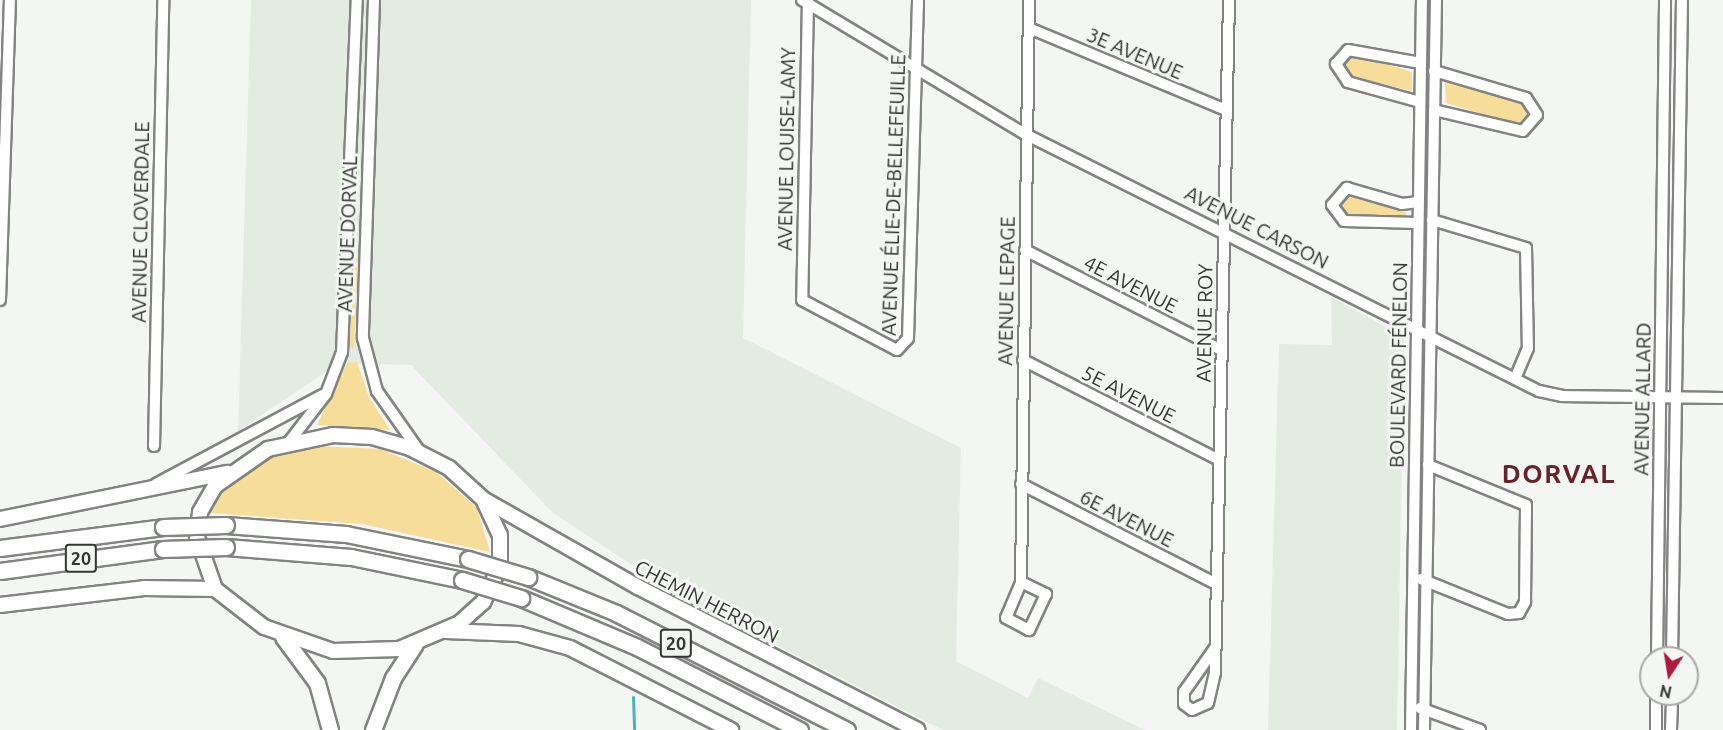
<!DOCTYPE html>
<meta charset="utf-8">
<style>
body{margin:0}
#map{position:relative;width:1723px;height:730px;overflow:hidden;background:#f4f6f4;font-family:Ubuntu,sans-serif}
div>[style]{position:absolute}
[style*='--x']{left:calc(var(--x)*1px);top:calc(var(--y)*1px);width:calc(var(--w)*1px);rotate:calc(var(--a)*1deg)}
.built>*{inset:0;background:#e3ebe2}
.green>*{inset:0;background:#f6de9a}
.stream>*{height:3px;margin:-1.5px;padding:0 1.5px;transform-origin:1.5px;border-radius:1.5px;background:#46b6b1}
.roads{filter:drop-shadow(2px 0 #828481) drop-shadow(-2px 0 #828481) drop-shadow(0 2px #828481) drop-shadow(0 -2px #828481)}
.minor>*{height:10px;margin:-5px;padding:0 5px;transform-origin:5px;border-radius:5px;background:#fff}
.major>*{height:14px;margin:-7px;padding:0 7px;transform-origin:7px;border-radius:7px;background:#fff}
.highway>*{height:15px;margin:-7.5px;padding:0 7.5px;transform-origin:7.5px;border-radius:7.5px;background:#fff}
.bridges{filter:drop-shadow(2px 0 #828481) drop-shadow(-2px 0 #828481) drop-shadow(0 2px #828481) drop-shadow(0 -2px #828481)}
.highway-bridge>*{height:15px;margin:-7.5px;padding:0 7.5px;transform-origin:7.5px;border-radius:7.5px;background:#fff}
span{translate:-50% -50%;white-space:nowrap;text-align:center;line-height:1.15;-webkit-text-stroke:6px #f4f6f4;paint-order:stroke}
.shield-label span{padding:2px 4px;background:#f4f6f4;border:2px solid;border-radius:4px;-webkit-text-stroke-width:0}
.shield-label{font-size:18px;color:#353635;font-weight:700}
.street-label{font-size:20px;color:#353635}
.district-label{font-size:26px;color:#67222b;font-weight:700;letter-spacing:1.5px}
.north{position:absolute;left:1639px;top:646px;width:60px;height:60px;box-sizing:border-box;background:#f4f6f4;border:2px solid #a8a9a8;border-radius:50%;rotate:192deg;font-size:16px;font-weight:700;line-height:24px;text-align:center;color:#353635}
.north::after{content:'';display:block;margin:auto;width:21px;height:27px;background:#ae1a3c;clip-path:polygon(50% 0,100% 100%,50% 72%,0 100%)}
</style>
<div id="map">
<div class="built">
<div style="clip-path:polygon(251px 0,751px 0,743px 338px,961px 448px,956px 661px,1028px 698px,1038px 678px,1145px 730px,943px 730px,678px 595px,553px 513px,411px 365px,339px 363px,238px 431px)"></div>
<div style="clip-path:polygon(1331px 297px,1404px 337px,1397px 730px,1268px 730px,1279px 344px,1332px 345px)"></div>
</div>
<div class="green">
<div style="clip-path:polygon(1356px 55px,1412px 72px,1412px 91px,1350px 76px,1342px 64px)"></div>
<div style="clip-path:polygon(1445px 81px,1525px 104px,1532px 115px,1520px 125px,1446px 103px)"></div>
<div style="clip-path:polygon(1348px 194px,1406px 212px,1406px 217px,1346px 215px,1339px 204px)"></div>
<div style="clip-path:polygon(355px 258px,358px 258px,354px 349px,349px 347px)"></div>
<div style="clip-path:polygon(357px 362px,369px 397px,390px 430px,317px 425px,347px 363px)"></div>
<div style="clip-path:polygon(317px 446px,380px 449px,436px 472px,477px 508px,490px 552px,362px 524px,210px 513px,225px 488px,246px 471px,275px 456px)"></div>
</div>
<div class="stream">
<div style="--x:633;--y:697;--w:33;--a:88"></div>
</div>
<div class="roads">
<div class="minor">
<div style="--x:374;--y:0;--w:338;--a:91.9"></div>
<div style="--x:363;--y:338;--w:55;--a:75.2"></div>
<div style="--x:377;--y:391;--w:75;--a:54.8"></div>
<div style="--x:802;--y:0;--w:262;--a:31"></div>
<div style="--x:1027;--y:135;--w:572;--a:26.57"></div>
<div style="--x:1539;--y:391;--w:24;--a:12"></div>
<div style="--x:1562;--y:396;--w:161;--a:0.7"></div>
<div style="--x:808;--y:0;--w:300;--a:91.1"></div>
<div style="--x:802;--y:300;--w:107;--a:27.8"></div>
<div style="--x:897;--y:350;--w:16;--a:-47"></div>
<div style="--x:908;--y:338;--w:338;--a:-88.3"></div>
<div style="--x:1029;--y:28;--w:213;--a:22.6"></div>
<div style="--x:1420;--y:102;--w:75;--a:-164.5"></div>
<div style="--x:1348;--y:82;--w:22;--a:-124"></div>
<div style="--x:1336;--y:64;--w:18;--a:-49"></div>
<div style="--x:1348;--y:50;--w:74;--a:10.1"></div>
<div style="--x:1434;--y:110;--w:91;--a:13.3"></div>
<div style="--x:1523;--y:131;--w:21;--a:-49"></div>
<div style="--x:1537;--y:115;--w:20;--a:-123"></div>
<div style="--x:1526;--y:98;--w:96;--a:-163.6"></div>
<div style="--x:1432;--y:220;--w:98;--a:16.6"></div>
<div style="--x:1526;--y:248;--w:100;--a:88.9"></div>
<div style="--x:1528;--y:348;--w:33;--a:113"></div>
<div style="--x:1418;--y:223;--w:74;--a:-178.5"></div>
<div style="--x:1344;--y:221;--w:20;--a:-127"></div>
<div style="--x:1332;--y:205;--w:23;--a:-49"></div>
<div style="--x:1347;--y:188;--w:57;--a:16.2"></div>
<div style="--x:1402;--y:204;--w:16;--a:-7"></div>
<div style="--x:1025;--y:250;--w:220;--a:27"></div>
<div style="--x:0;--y:300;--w:300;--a:-88.1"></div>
<div style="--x:1023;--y:360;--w:220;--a:27"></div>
<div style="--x:289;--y:442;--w:61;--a:-52.4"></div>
<div style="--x:326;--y:394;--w:45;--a:-69.1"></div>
<div style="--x:342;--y:352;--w:352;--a:-87.6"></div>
<div style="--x:154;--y:446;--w:446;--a:-88.8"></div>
<div style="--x:156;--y:484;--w:189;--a:-28.1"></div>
<div style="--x:1021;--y:484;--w:219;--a:27.1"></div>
<div style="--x:1421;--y:579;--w:94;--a:21.9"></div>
<div style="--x:1508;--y:614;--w:11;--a:-5"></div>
<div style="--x:1519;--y:613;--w:13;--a:-61"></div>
<div style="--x:1525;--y:602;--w:97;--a:-89.4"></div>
<div style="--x:1526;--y:505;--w:106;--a:-157.8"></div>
<div style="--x:1021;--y:582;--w:28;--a:26"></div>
<div style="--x:1046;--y:594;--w:40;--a:115"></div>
<div style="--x:1029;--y:630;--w:26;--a:-152"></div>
<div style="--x:1006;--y:618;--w:39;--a:-67"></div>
<div style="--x:1021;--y:582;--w:582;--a:-89.21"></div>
<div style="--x:1215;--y:648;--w:54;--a:125.2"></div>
<div style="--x:1184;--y:692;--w:12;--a:90"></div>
<div style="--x:1184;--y:704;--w:10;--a:37"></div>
<div style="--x:1192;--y:710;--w:17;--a:-24"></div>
<div style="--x:1208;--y:703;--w:31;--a:-77"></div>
<div style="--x:1215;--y:673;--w:673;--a:-88.81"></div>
<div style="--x:1657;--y:658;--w:658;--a:-89.3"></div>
<div style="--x:1672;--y:658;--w:658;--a:-89.13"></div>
<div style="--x:1420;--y:708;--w:64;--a:20.1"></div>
<div style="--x:1411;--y:730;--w:730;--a:-89.14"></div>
<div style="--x:1424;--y:730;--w:730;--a:-89.06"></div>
<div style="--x:1656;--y:730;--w:36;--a:-90"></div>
<div style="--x:1671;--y:730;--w:36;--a:-88"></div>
</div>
<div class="major">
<div style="--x:333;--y:435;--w:39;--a:3"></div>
<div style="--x:372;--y:437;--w:40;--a:16"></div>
<div style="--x:410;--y:448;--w:44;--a:27.1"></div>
<div style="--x:449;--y:468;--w:46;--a:42.4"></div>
<div style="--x:483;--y:499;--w:40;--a:65"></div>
<div style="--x:500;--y:535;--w:31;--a:90"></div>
<div style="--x:500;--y:566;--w:40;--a:115"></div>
<div style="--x:483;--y:602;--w:31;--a:138"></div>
<div style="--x:460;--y:623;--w:66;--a:156.9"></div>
<div style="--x:399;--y:649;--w:66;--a:178.3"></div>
<div style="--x:333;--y:651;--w:73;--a:-160.8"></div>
<div style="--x:264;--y:627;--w:62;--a:-142.2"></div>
<div style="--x:215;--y:589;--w:55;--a:-109.1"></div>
<div style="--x:197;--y:537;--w:25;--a:-83"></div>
<div style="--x:200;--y:512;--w:30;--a:-60"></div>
<div style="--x:215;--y:486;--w:65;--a:-34.9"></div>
<div style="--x:268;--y:449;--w:66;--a:-12.2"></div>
<div style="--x:483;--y:499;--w:178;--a:29.6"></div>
<div style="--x:638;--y:587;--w:314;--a:27.1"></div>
<div style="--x:0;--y:519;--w:232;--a:-11.5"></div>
<div style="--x:0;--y:605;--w:145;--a:-6.7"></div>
<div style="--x:144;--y:588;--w:71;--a:0.8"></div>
<div style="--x:446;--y:631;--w:73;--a:2.4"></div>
<div style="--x:519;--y:634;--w:53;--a:15.4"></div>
<div style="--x:570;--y:648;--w:181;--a:27"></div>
</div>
<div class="highway">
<div style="--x:226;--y:525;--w:120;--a:4.3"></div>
<div style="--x:346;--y:534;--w:125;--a:11.6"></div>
<div style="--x:226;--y:547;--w:125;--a:4.6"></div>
<div style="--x:351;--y:557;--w:113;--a:11.7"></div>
<div style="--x:0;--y:548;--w:164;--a:-7.3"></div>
<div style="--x:0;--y:571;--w:164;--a:-7.7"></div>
<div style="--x:528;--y:577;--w:95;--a:22.2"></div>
<div style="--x:616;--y:613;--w:259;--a:26.9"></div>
<div style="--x:521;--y:598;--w:126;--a:22.9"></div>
<div style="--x:637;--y:647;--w:183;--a:27"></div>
<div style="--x:283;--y:637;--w:57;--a:53.5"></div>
<div style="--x:317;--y:683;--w:49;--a:74.5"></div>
<div style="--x:373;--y:730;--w:56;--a:-69"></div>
<div style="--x:393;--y:678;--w:40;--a:-57.1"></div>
</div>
</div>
<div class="bridges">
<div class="highway-bridge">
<div style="--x:163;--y:527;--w:63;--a:-1.8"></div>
<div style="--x:163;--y:549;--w:63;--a:-1.8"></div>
<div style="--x:468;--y:559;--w:63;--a:16.7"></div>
<div style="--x:462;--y:580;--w:62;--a:17"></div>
</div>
</div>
<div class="shield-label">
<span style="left:81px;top:558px">20</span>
<span style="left:676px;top:643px">20</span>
</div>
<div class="street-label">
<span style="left:1135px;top:53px;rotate:23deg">3E AVENUE</span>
<span style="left:786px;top:149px;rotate:-89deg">AVENUE LOUISE-LAMY</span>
<span style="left:893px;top:195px;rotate:-88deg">AVENUE ÉLIE-DE-BELLEFEUILLE</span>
<span style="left:140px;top:222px;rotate:-89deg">AVENUE CLOVERDALE</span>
<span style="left:1257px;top:227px;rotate:27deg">AVENUE CARSON</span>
<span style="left:347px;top:234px;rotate:-88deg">AVENUE DORVAL</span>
<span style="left:1131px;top:284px;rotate:27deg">4E AVENUE</span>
<span style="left:1006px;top:291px;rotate:-89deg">AVENUE LEPAGE</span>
<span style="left:1204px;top:323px;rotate:-89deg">AVENUE ROY</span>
<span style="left:1398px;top:365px;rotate:-89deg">BOULEVARD FÉNELON</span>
<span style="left:1129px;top:394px;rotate:27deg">5E AVENUE</span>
<span style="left:1642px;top:399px;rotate:-89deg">AVENUE ALLARD</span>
<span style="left:1127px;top:518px;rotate:27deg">6E AVENUE</span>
<span style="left:707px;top:601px;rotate:27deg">CHEMIN HERRON</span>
</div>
<div class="district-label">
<span style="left:1559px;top:474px">DORVAL</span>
</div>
<div class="north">N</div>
</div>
